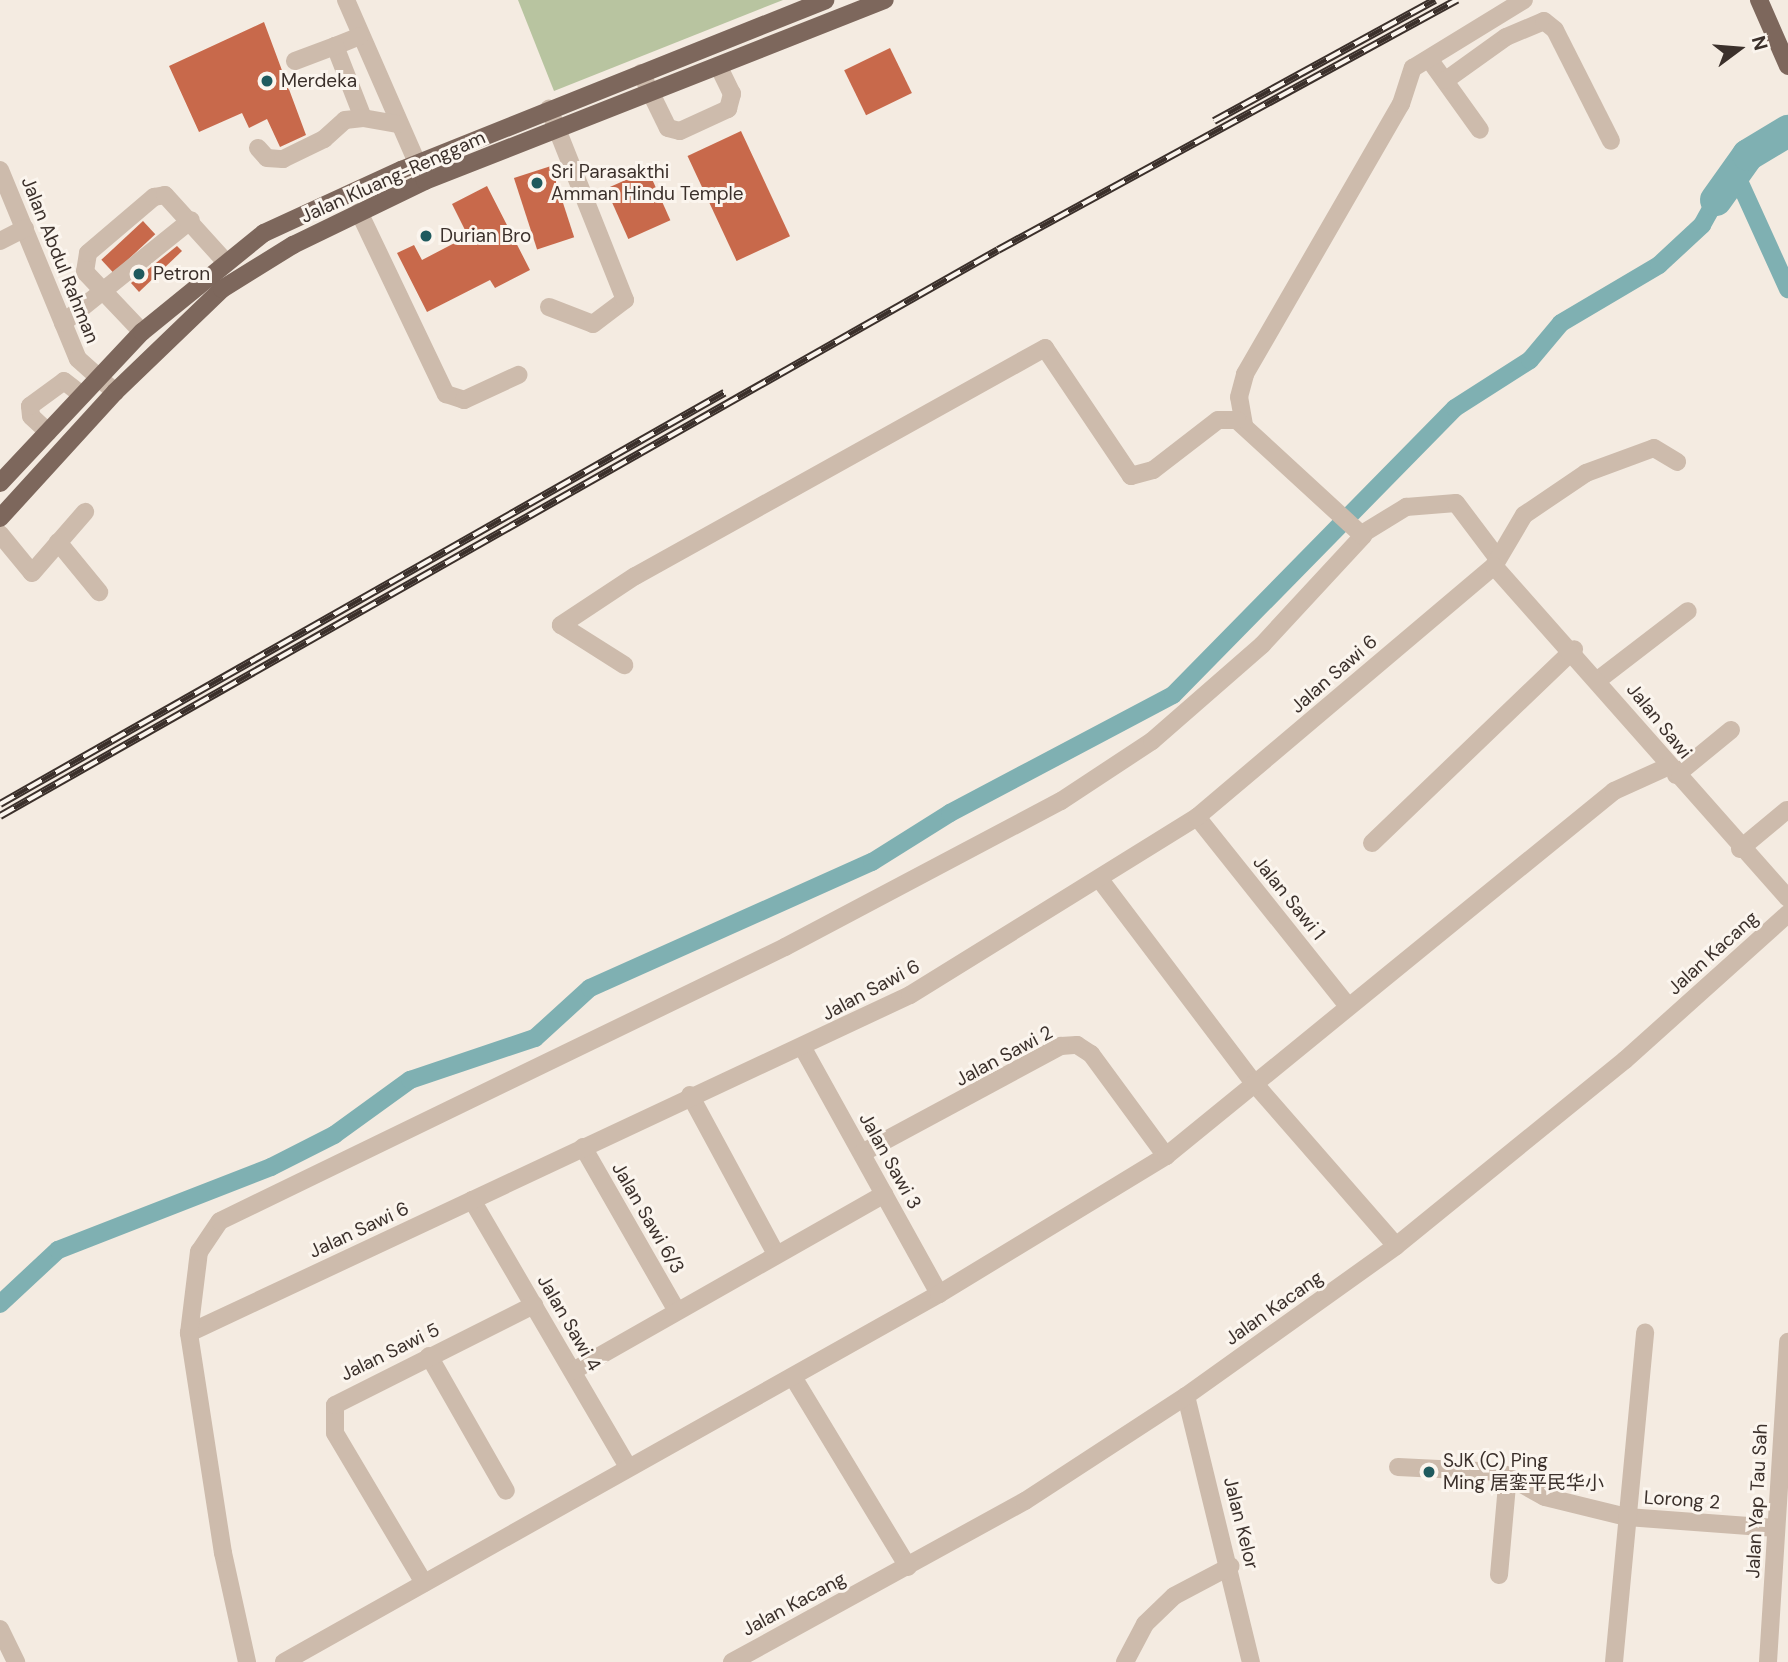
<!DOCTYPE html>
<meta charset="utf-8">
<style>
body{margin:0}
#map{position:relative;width:1788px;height:1662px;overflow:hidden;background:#f4ebe1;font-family:"DM Sans","Noto Sans SC",sans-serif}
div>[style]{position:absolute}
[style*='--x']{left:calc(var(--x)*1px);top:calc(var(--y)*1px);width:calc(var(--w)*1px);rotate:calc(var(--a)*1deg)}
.green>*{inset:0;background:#b8c4a0}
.canal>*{height:18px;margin:-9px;padding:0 9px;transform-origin:9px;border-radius:9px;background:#7fb0b2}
.river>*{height:32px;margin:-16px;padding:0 16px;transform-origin:16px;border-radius:16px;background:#7fb0b2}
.building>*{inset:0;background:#c8694b;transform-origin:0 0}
.minor>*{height:18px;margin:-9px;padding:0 9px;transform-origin:9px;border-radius:9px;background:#cdbbac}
.major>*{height:18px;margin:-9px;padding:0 9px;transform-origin:9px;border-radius:9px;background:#7d675c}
.rail>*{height:8px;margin-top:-4px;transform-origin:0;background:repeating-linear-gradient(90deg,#fbf5ee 0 16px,#3b302b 0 32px);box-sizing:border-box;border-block:2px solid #3b302b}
.dots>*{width:19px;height:19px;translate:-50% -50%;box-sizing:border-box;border:4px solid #fbf5ee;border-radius:50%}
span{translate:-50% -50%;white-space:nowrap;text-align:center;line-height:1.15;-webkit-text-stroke:6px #fbf5ee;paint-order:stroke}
.poi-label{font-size:19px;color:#3b302b}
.left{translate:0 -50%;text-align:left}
.street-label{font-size:19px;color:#3b302b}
.north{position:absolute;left:1704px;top:14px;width:70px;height:70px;-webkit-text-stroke:5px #fbf5ee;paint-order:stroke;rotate:74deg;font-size:19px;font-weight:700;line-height:28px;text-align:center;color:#3b302b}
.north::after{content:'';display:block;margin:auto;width:24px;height:32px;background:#3b302b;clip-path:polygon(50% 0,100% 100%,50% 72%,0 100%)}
</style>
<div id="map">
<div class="green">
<div style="clip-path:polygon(518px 0,783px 0,554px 91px)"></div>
</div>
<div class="canal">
<div style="--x:1734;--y:170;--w:131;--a:65.6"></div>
<div style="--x:0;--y:1304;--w:79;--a:-43"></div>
<div style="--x:58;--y:1250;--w:229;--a:-21.3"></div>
<div style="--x:271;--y:1167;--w:71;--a:-26.9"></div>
<div style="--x:334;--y:1135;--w:94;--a:-35.9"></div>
<div style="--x:410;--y:1080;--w:132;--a:-18.6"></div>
<div style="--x:535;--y:1038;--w:74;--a:-42.3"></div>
<div style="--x:590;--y:988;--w:309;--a:-24.1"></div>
<div style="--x:872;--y:862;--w:92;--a:-32.1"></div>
<div style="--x:950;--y:813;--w:252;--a:-27.9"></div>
<div style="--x:1173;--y:695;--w:402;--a:-45.5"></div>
<div style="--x:1455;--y:408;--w:89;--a:-32.6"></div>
<div style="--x:1530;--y:360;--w:48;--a:-50"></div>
<div style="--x:1561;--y:323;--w:114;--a:-30.6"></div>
<div style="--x:1659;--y:265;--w:59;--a:-42.9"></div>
<div style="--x:1702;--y:225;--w:29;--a:-61"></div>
</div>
<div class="river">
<div style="--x:1716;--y:200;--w:55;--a:-54.6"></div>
<div style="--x:1748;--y:155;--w:47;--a:-31"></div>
</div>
<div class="building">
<div style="clip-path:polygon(264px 22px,306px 135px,280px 147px,267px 119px,249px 128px,242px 113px,199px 132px,169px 66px)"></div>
<div style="left:890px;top:48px;width:50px;height:51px;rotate:64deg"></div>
<div style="left:741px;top:131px;width:116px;height:59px;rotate:65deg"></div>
<div style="left:551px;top:166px;width:75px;height:39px;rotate:72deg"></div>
<div style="left:648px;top:170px;width:55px;height:46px;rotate:66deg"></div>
<div style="clip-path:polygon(487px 186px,530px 270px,495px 288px,490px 280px,427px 312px,397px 253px,414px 245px,422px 260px,468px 236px,452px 204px)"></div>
<div style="left:143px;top:221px;width:18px;height:57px;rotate:47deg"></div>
<div style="clip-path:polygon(177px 246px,182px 251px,139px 292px,131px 283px)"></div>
</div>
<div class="minor">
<div style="--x:346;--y:0;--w:197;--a:66.4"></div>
<div style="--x:360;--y:36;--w:27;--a:158"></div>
<div style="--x:335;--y:46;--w:77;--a:68.7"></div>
<div style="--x:363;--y:118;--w:36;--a:10"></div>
<div style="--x:1429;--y:59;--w:87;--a:54.3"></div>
<div style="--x:295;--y:61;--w:43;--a:-20.6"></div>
<div style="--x:641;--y:73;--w:61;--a:63.9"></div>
<div style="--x:668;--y:128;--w:12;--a:14"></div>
<div style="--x:680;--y:131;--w:53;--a:-24.6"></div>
<div style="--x:728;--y:109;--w:16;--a:-75"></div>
<div style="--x:732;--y:94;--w:30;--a:-116"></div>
<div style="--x:1446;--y:80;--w:74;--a:-35.6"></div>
<div style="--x:1506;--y:37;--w:41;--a:-22.8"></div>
<div style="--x:1544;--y:21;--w:14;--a:39"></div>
<div style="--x:1555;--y:30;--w:124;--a:63.2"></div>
<div style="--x:258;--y:148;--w:13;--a:48"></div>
<div style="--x:267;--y:158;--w:16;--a:4"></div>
<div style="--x:283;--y:159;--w:46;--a:-26"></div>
<div style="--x:324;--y:139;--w:28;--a:-42"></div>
<div style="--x:345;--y:120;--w:18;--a:-6"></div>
<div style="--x:0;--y:170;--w:204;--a:67.6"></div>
<div style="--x:78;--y:359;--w:50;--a:41.7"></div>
<div style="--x:359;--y:212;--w:202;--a:64.5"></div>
<div style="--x:446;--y:394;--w:19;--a:18"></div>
<div style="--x:464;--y:400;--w:60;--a:-24.8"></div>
<div style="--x:0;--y:241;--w:28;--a:-27"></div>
<div style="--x:549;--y:307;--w:47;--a:21.1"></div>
<div style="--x:593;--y:324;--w:40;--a:-37"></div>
<div style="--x:625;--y:300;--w:206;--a:-111.7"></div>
<div style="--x:63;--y:323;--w:164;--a:-38.8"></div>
<div style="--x:142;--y:332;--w:83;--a:-133.5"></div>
<div style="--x:85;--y:272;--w:19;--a:-81"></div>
<div style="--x:88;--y:253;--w:87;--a:-40.3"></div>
<div style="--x:154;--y:197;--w:11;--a:-10"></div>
<div style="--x:165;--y:195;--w:88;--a:47.8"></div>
<div style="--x:1244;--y:425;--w:28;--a:-100"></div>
<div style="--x:1239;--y:397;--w:24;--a:-75"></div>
<div style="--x:1245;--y:374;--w:312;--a:-60"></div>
<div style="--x:1401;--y:104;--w:38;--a:-72"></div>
<div style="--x:1413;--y:68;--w:130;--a:-31.5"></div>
<div style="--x:48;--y:432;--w:23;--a:-137"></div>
<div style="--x:31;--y:416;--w:10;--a:-96"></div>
<div style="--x:30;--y:406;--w:42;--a:-36.3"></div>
<div style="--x:64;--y:381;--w:23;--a:38"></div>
<div style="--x:0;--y:534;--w:50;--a:50.6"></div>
<div style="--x:32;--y:573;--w:81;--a:-49"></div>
<div style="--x:1362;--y:534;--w:52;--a:-31.5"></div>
<div style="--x:1406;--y:507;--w:50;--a:-4.6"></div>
<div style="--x:1456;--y:503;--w:66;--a:53"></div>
<div style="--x:58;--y:542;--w:65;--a:50.6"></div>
<div style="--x:1494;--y:566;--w:59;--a:-59.5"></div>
<div style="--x:1524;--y:515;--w:75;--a:-34.1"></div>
<div style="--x:1586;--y:473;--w:72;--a:-20.2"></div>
<div style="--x:1654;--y:448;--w:27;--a:31"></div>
<div style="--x:1598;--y:680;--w:113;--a:-37.5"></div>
<div style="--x:1676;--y:775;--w:71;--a:-39.3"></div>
<div style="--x:1197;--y:817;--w:241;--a:51.4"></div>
<div style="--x:1372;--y:843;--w:280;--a:-43.8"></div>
<div style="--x:1740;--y:849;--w:61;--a:-39.7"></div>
<div style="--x:1101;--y:881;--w:253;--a:52.9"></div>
<div style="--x:1254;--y:1083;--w:216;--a:48.9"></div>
<div style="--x:804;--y:1050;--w:279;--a:61"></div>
<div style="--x:690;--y:1095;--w:181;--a:61.6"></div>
<div style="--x:583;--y:1147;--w:189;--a:60.2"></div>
<div style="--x:862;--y:1153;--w:226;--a:-28.3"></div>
<div style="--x:1061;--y:1046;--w:16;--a:-4"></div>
<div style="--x:1077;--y:1045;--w:17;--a:33"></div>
<div style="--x:1091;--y:1054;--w:127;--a:53.7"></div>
<div style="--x:472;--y:1200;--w:309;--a:59.7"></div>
<div style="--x:189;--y:1333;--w:796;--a:-25.12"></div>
<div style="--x:910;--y:995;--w:338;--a:-31.8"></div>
<div style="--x:1197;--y:817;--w:389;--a:-40.2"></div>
<div style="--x:1494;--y:566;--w:443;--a:48.5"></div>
<div style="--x:429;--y:1356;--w:155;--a:60.3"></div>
<div style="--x:573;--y:1371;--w:358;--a:-29.6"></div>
<div style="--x:793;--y:1377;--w:222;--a:58.8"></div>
<div style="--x:1186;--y:1396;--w:274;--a:76.3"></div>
<div style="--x:1398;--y:1467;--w:102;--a:2.8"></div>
<div style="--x:1500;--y:1472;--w:51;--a:29.1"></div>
<div style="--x:1545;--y:1497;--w:84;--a:13.7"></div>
<div style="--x:1627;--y:1517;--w:149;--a:4.2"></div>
<div style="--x:1499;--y:1575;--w:100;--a:-84.9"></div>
<div style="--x:424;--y:1583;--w:174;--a:-120.7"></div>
<div style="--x:335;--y:1433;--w:28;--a:-90"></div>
<div style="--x:335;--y:1405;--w:223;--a:-26.7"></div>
<div style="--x:0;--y:1629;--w:37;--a:64"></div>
<div style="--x:247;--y:1662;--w:112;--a:-102.4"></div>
<div style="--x:223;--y:1553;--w:223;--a:-98.8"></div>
<div style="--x:189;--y:1333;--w:82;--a:-83"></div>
<div style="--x:199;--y:1252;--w:37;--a:-56"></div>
<div style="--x:220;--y:1221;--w:628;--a:-25.87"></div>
<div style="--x:785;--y:947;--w:312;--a:-27.9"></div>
<div style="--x:1061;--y:801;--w:109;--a:-33.4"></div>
<div style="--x:1152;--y:741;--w:146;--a:-41.1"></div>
<div style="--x:1262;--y:645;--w:149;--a:-47.2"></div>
<div style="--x:1363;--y:536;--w:171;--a:-137.4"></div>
<div style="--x:1237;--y:420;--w:19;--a:180"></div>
<div style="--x:1218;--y:420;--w:82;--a:142.4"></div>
<div style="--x:1153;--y:470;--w:23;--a:165"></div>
<div style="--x:1131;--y:476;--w:154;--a:-123.9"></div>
<div style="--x:1045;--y:348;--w:469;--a:150.9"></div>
<div style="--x:635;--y:576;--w:89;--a:146.5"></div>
<div style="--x:561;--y:625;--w:75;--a:32.4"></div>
<div style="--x:284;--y:1662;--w:751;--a:-29.33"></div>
<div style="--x:939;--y:1294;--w:266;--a:-31.3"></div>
<div style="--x:1166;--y:1156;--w:578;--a:-39.17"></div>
<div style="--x:1614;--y:791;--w:60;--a:-24.4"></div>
<div style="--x:732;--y:1662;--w:334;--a:-28.8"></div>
<div style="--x:1025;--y:1501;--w:192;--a:-33.1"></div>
<div style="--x:1186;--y:1396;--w:258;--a:-35.5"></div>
<div style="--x:1396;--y:1246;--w:295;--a:-39.1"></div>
<div style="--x:1625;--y:1060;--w:219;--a:-41.9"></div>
<div style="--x:1125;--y:1662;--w:43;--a:-62.2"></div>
<div style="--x:1145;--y:1624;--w:40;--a:-44"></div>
<div style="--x:1174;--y:1596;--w:64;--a:-27.8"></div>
<div style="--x:1614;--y:1662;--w:331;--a:-84.6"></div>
<div style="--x:1768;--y:1662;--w:321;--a:-86.4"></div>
</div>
<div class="major">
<div style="--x:1759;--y:0;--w:72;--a:66.3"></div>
<div style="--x:0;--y:483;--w:207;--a:-46.8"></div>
<div style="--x:142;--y:332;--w:157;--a:-39.1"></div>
<div style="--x:264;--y:233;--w:151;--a:-24.7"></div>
<div style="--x:401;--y:170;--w:457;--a:-21.8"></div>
<div style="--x:0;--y:518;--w:171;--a:-47.6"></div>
<div style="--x:115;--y:392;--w:149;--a:-43.9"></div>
<div style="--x:222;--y:289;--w:84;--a:-31.8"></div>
<div style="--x:293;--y:245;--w:147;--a:-25.9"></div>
<div style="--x:425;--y:181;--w:494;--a:-21.5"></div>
</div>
<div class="rail">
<div style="--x:1214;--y:121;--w:252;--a:-28.7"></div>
<div style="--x:0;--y:804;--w:833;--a:-29.58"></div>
<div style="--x:0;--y:816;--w:1147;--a:-29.56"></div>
<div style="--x:998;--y:250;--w:523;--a:-28.58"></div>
</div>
<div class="dots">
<div style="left:267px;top:81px;background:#1f5a5e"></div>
<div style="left:537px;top:183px;background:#1f5a5e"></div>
<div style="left:426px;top:236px;background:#1f5a5e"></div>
<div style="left:139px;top:274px;background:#1f5a5e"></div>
<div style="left:1429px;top:1472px;background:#1f5a5e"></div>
</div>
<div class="poi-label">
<span class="left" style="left:281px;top:81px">Merdeka</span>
<span class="left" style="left:551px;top:183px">Sri Parasakthi<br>Amman Hindu Temple</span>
<span class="left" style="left:440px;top:236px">Durian Bro</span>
<span class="left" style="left:153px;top:274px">Petron</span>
<span class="left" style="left:1443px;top:1472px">SJK (C) Ping<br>Ming 居銮平民华小</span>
</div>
<div class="street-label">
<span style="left:393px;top:177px;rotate:-24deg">Jalan Kluang-Renggam</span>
<span style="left:60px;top:260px;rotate:68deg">Jalan Abdul Rahman</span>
<span style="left:1334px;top:674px;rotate:-41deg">Jalan Sawi 6</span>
<span style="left:1659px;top:721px;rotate:51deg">Jalan Sawi</span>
<span style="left:1289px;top:898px;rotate:51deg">Jalan Sawi 1</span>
<span style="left:1713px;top:953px;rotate:-42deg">Jalan Kacang</span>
<span style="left:871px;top:990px;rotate:-28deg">Jalan Sawi 6</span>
<span style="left:1004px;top:1056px;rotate:-28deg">Jalan Sawi 2</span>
<span style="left:890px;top:1161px;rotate:61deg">Jalan Sawi 3</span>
<span style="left:648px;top:1218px;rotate:60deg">Jalan Sawi 6/3</span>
<span style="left:359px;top:1230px;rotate:-25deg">Jalan Sawi 6</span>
<span style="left:1274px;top:1308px;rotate:-35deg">Jalan Kacang</span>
<span style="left:569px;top:1323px;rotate:60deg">Jalan Sawi 4</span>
<span style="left:390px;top:1352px;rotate:-26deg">Jalan Sawi 5</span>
<span style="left:1682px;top:1500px;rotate:4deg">Lorong 2</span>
<span style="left:1757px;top:1501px;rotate:-87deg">Jalan Yap Tau Sah</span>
<span style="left:1241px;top:1523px;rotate:76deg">Jalan Kelor</span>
<span style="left:794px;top:1604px;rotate:-28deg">Jalan Kacang</span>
</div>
<div class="north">N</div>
</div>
